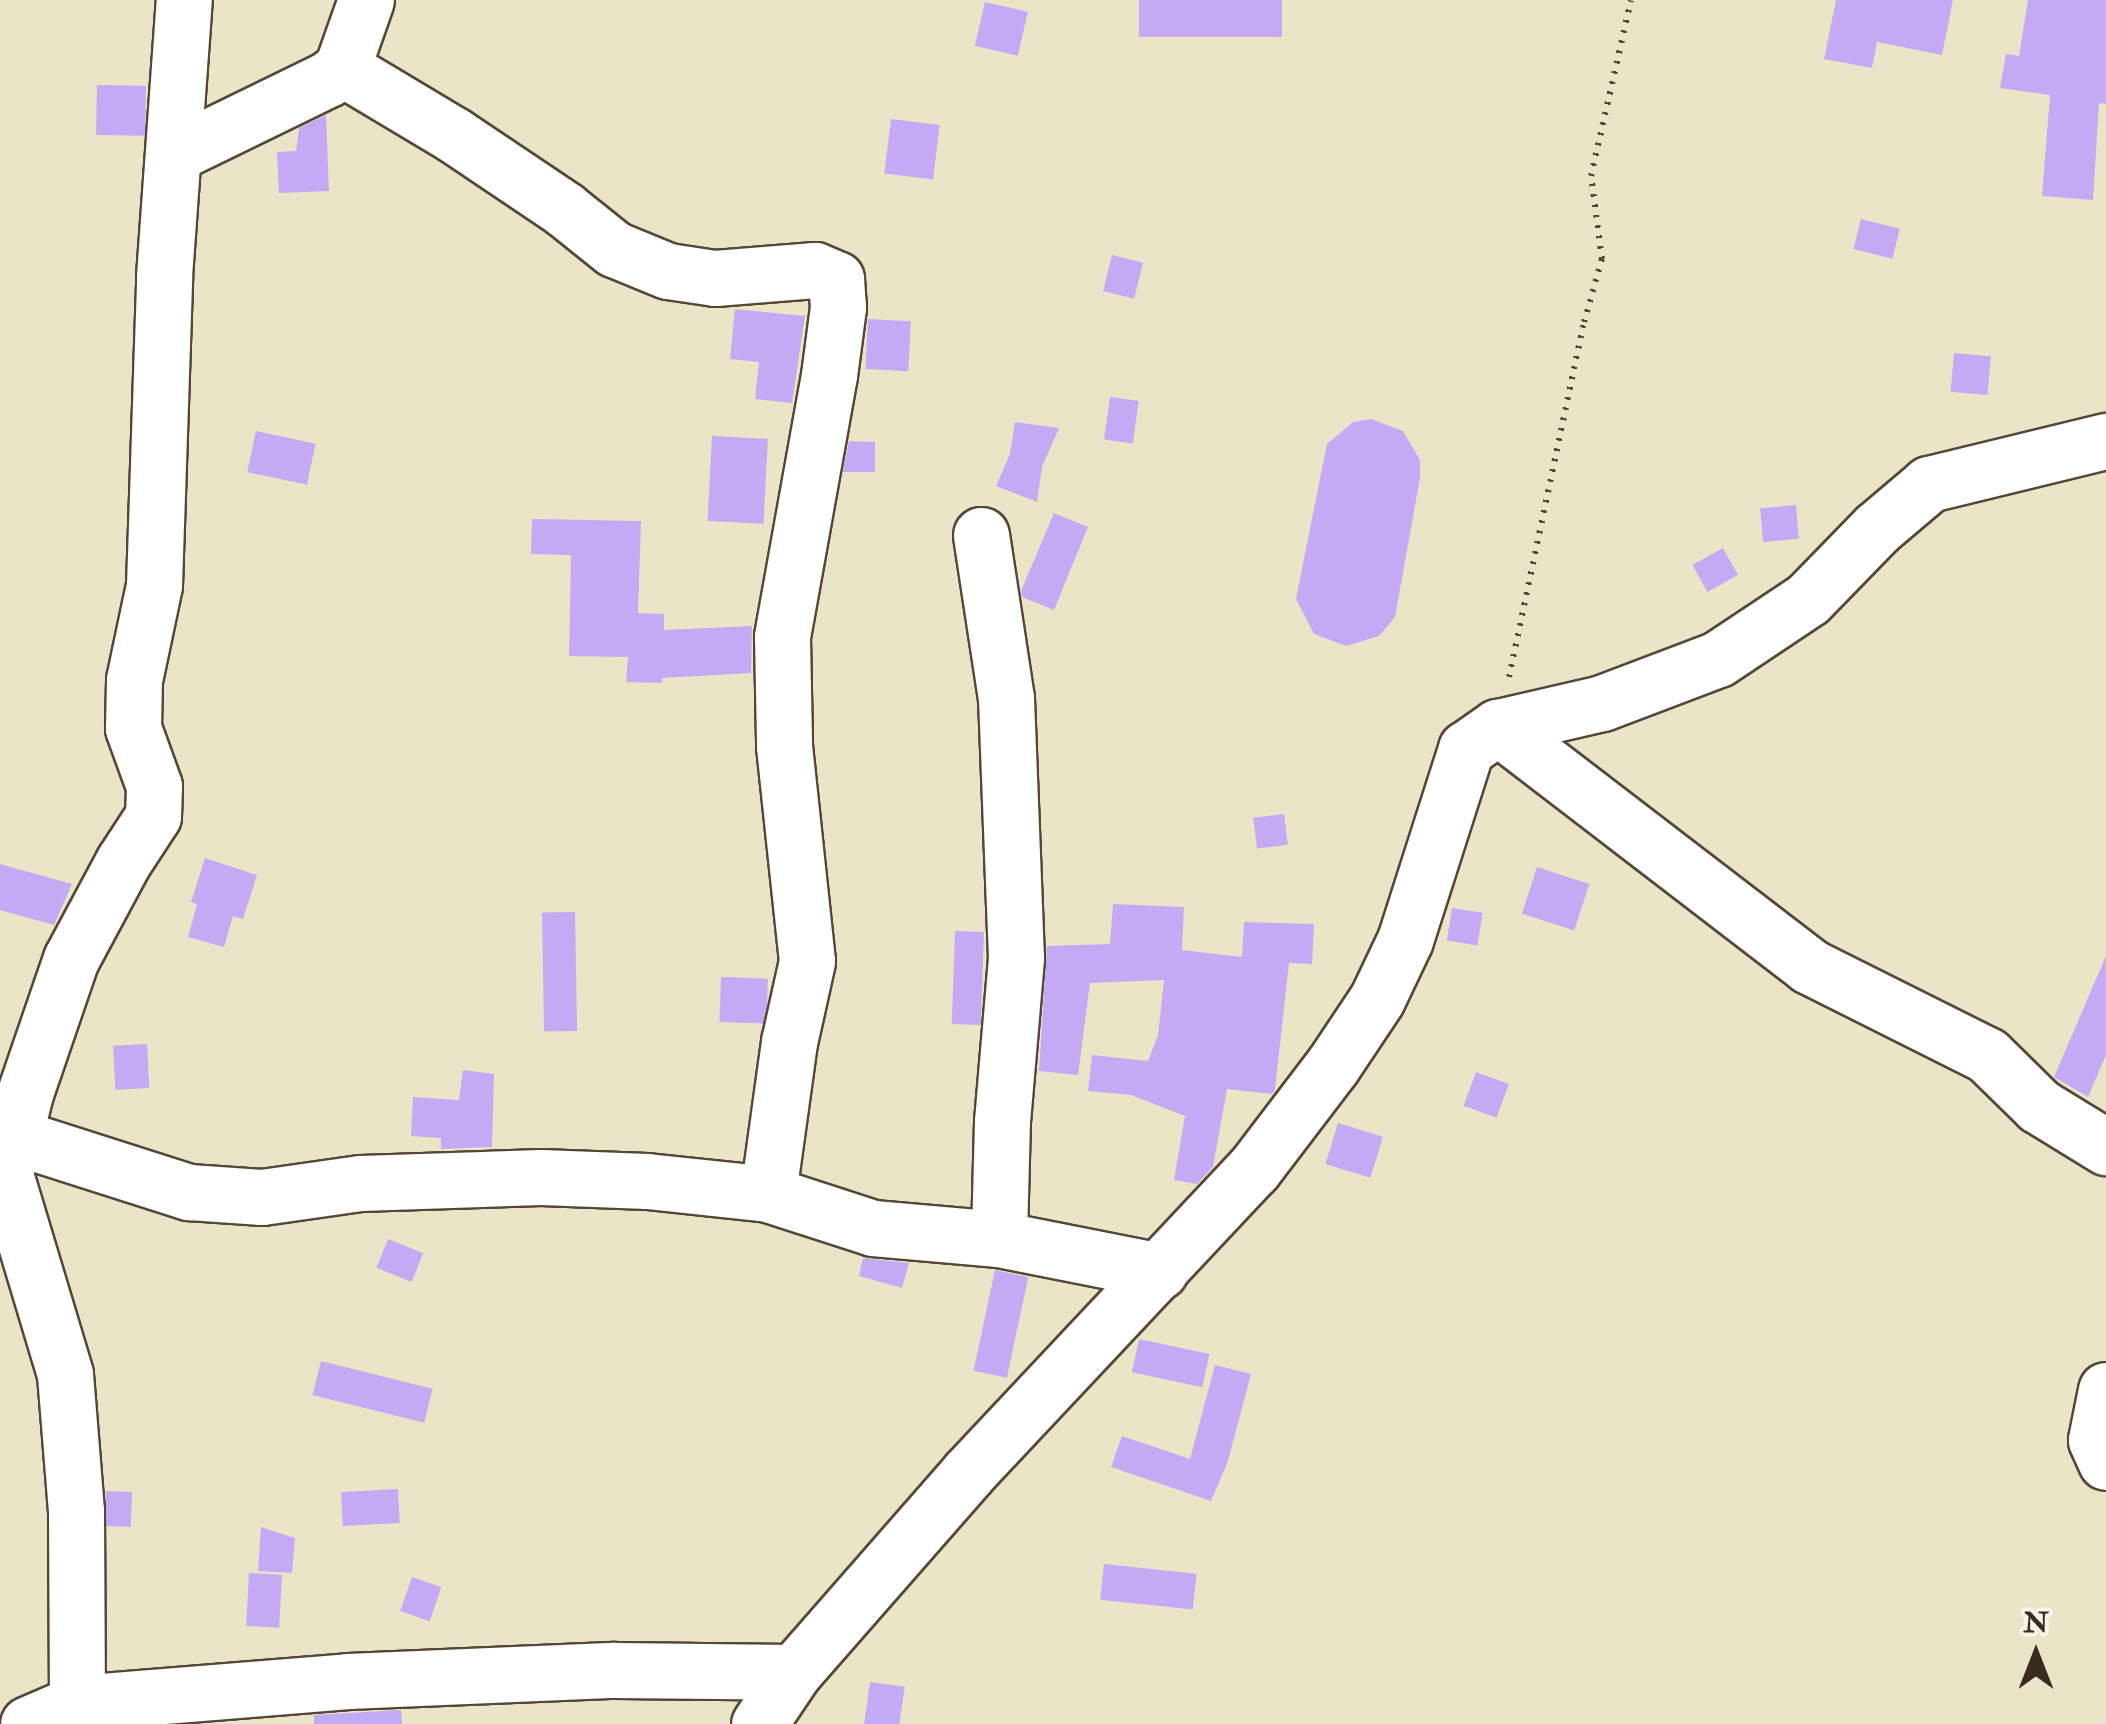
<!DOCTYPE html>
<style>
body{margin:0}
#map{position:relative;width:2106px;height:1724px;overflow:hidden;background:#ebe5c7;font-family:"IM FELL Double Pica",serif}
div>[style]{position:absolute}
[style*='--x']{left:calc(var(--x)*1px);top:calc(var(--y)*1px);width:calc(var(--w)*1px);rotate:calc(var(--a)*1deg)}
.building>*{inset:0;background:#c4aaf5;transform-origin:0 0}
.path>*{height:6px;margin-top:-3px;transform-origin:0;background:repeating-linear-gradient(90deg,#554637 0 2.5px,transparent 0 10.5px)}
.roads{filter:drop-shadow(2px 0 #554637) drop-shadow(-2px 0 #554637) drop-shadow(0 2px #554637) drop-shadow(0 -2px #554637)}
.minor>*{height:55px;margin:-27.5px;padding:0 27.5px;transform-origin:27.5px;border-radius:27.5px;background:#fff}
span{translate:-50% -50%;white-space:nowrap;text-align:center;line-height:1.15;-webkit-text-stroke:10px #f7f3e8;paint-order:stroke}
.north{position:absolute;left:1986px;top:1604px;width:100px;height:100px;-webkit-text-stroke:8px #f7f3e8;paint-order:stroke;rotate:0deg;font-size:28px;font-weight:700;line-height:40px;text-align:center;color:#3b2a1e}
.north::after{content:'';display:block;margin:auto;width:35px;height:45px;background:#3b2a1e;clip-path:polygon(50% 0,100% 100%,50% 72%,0 100%)}
</style>
<div id="map">
<div class="building">
<div style="left:1139px;top:0;width:143px;height:37px"></div>
<div style="clip-path:polygon(1836px 0,1953px 0,1942px 55px,1877px 42px,1872px 68px,1824px 59px)"></div>
<div style="clip-path:polygon(2028px 0,2106px 0,2106px 104px,2099px 103px,2093px 200px,2042px 196px,2050px 95px,2000px 88px,2006px 54px,2019px 56px)"></div>
<div style="left:985px;top:2px;width:44px;height:45px;rotate:13deg"></div>
<div style="left:97px;top:85px;width:49px;height:50px;rotate:1deg"></div>
<div style="clip-path:polygon(326px 115px,329px 191px,279px 193px,277px 152px,296px 151px,299px 128px)"></div>
<div style="left:891px;top:119px;width:49px;height:55px;rotate:7deg"></div>
<div style="left:1861px;top:219px;width:40px;height:31px;rotate:14deg"></div>
<div style="left:1112px;top:255px;width:32px;height:37px;rotate:14deg"></div>
<div style="clip-path:polygon(735px 309px,805px 316px,792px 403px,755px 399px,759px 362px,730px 359px)"></div>
<div style="left:868px;top:319px;width:43px;height:50px;rotate:3deg"></div>
<div style="left:1954px;top:353px;width:37px;height:39px;rotate:5deg"></div>
<div style="left:1110px;top:397px;width:29px;height:43px;rotate:8deg"></div>
<div style="clip-path:polygon(1371px 419px,1403px 431px,1420px 460px,1420px 478px,1395px 617px,1379px 636px,1346px 646px,1314px 634px,1296px 599px,1327px 444px,1353px 422px)"></div>
<div style="clip-path:polygon(1015px 422px,1059px 428px,1042px 467px,1037px 502px,996px 486px,1010px 454px)"></div>
<div style="left:256px;top:431px;width:61px;height:42px;rotate:12deg"></div>
<div style="left:712px;top:436px;width:56px;height:85px;rotate:3deg"></div>
<div style="clip-path:polygon(849px 441px,875px 442px,875px 472px,843px 472px)"></div>
<div style="left:1796px;top:505px;width:34px;height:36px;rotate:85deg"></div>
<div style="clip-path:polygon(1054px 513px,1088px 527px,1054px 610px,1022px 597px,1021px 591px)"></div>
<div style="clip-path:polygon(532px 519px,641px 521px,638px 613px,664px 614px,664px 630px,752px 626px,751px 673px,662px 678px,662px 683px,626px 682px,628px 657px,569px 656px,571px 555px,531px 554px)"></div>
<div style="left:1723px;top:548px;width:31px;height:35px;rotate:61deg"></div>
<div style="left:1284px;top:814px;width:31px;height:31px;rotate:83deg"></div>
<div style="clip-path:polygon(205px 858px,257px 875px,243px 919px,233px 916px,224px 947px,188px 937px,197px 904px,191px 902px)"></div>
<div style="clip-path:polygon(0 864px,72px 884px,54px 925px,0 910px)"></div>
<div style="left:1537px;top:867px;width:55px;height:49px;rotate:18deg"></div>
<div style="clip-path:polygon(1113px 904px,1184px 907px,1182px 950px,1242px 957px,1244px 922px,1314px 924px,1312px 964px,1289px 963px,1275px 1089px,1272px 1094px,1227px 1089px,1213px 1167px,1197px 1184px,1174px 1180px,1185px 1116px,1131px 1095px,1088px 1091px,1092px 1055px,1148px 1061px,1158px 1035px,1164px 980px,1090px 983px,1078px 1075px,1039px 1071px,1047px 946px,1110px 944px)"></div>
<div style="left:1452px;top:908px;width:31px;height:33px;rotate:9deg"></div>
<div style="left:575px;top:912px;width:119px;height:33px;rotate:89deg"></div>
<div style="left:955px;top:931px;width:29px;height:93px;rotate:2deg"></div>
<div style="clip-path:polygon(2106px 956px,2106px 1055px,2088px 1097px,2054px 1077px)"></div>
<div style="left:721px;top:977px;width:47px;height:45px;rotate:2deg"></div>
<div style="left:147px;top:1044px;width:44px;height:34px;rotate:87deg"></div>
<div style="clip-path:polygon(463px 1070px,494px 1074px,492px 1147px,441px 1149px,441px 1138px,411px 1136px,413px 1097px,459px 1100px)"></div>
<div style="left:1476px;top:1072px;width:35px;height:36px;rotate:20deg"></div>
<div style="left:1338px;top:1123px;width:47px;height:43px;rotate:17deg"></div>
<div style="left:388px;top:1239px;width:38px;height:31px;rotate:22deg"></div>
<div style="clip-path:polygon(863px 1258px,909px 1263px,902px 1288px,859px 1276px)"></div>
<div style="left:995px;top:1270px;width:34px;height:103px;rotate:12deg"></div>
<div style="left:1139px;top:1339px;width:72px;height:34px;rotate:12deg"></div>
<div style="left:321px;top:1361px;width:115px;height:35px;rotate:14deg"></div>
<div style="clip-path:polygon(1215px 1365px,1251px 1374px,1228px 1461px,1211px 1501px,1111px 1467px,1122px 1436px,1190px 1459px)"></div>
<div style="left:398px;top:1489px;width:34px;height:57px;rotate:87deg"></div>
<div style="left:106px;top:1491px;width:26px;height:35px;rotate:2deg"></div>
<div style="clip-path:polygon(261px 1527px,295px 1538px,292px 1573px,258px 1571px)"></div>
<div style="left:1104px;top:1564px;width:93px;height:36px;rotate:6deg"></div>
<div style="left:249px;top:1573px;width:33px;height:53px;rotate:3deg"></div>
<div style="left:412px;top:1577px;width:31px;height:36px;rotate:19deg"></div>
<div style="left:870px;top:1682px;width:35px;height:42px;rotate:8deg"></div>
<div style="clip-path:polygon(401px 1710px,402px 1724px,314px 1724px,314px 1715px)"></div>
</div>
<div class="path">
<div style="--x:1509;--y:677;--w:363;--a:-78.1"></div>
<div style="--x:1584;--y:322;--w:66;--a:-74.1"></div>
<div style="--x:1602;--y:259;--w:84;--a:-97.5"></div>
<div style="--x:1591;--y:176;--w:180;--a:-77.2"></div>
</div>
<div class="roads">
<div class="minor">
<div style="--x:342;--y:68;--w:131;--a:30.9"></div>
<div style="--x:454;--y:135;--w:133;--a:33.9"></div>
<div style="--x:564;--y:209;--w:64;--a:38.7"></div>
<div style="--x:614;--y:249;--w:58;--a:22.2"></div>
<div style="--x:668;--y:271;--w:48;--a:8.5"></div>
<div style="--x:715;--y:278;--w:100;--a:-4.6"></div>
<div style="--x:815;--y:270;--w:23;--a:23"></div>
<div style="--x:836;--y:279;--w:28;--a:86"></div>
<div style="--x:838;--y:307;--w:69;--a:97.5"></div>
<div style="--x:829;--y:375;--w:266;--a:100.2"></div>
<div style="--x:782;--y:637;--w:109;--a:88.9"></div>
<div style="--x:784;--y:746;--w:216;--a:83.9"></div>
<div style="--x:807;--y:961;--w:83;--a:102.5"></div>
<div style="--x:789;--y:1042;--w:153;--a:97.9"></div>
<div style="--x:174;--y:154;--w:171;--a:-26"></div>
<div style="--x:328;--y:79;--w:18;--a:-38"></div>
<div style="--x:342;--y:68;--w:72;--a:-70.6"></div>
<div style="--x:981;--y:535;--w:165;--a:81.3"></div>
<div style="--x:1006;--y:698;--w:260;--a:87.8"></div>
<div style="--x:1016;--y:958;--w:164;--a:94.9"></div>
<div style="--x:1002;--y:1121;--w:118;--a:91.5"></div>
<div style="--x:1498;--y:727;--w:392;--a:37.5"></div>
<div style="--x:1809;--y:966;--w:199;--a:26.6"></div>
<div style="--x:1987;--y:1055;--w:73;--a:44.4"></div>
<div style="--x:2039;--y:1106;--w:79;--a:31.5"></div>
<div style="--x:13;--y:1136;--w:185;--a:17.7"></div>
<div style="--x:189;--y:1192;--w:73;--a:3.9"></div>
<div style="--x:262;--y:1197;--w:99;--a:-8.1"></div>
<div style="--x:360;--y:1183;--w:181;--a:-1.9"></div>
<div style="--x:541;--y:1177;--w:106;--a:2.2"></div>
<div style="--x:647;--y:1181;--w:122;--a:6.1"></div>
<div style="--x:768;--y:1194;--w:110;--a:17.9"></div>
<div style="--x:873;--y:1228;--w:126;--a:5"></div>
<div style="--x:999;--y:1239;--w:164;--a:11.2"></div>
<div style="--x:2106;--y:1390;--w:51;--a:101.3"></div>
<div style="--x:2096;--y:1440;--w:24;--a:66"></div>
<div style="--x:77;--y:1703;--w:192;--a:-90.3"></div>
<div style="--x:76;--y:1511;--w:137;--a:-94.6"></div>
<div style="--x:65;--y:1374;--w:209;--a:-106.7"></div>
<div style="--x:5;--y:1174;--w:83;--a:-76.1"></div>
<div style="--x:25;--y:1093;--w:142;--a:-71.1"></div>
<div style="--x:71;--y:959;--w:110;--a:-61.8"></div>
<div style="--x:123;--y:862;--w:55;--a:-56.9"></div>
<div style="--x:153;--y:816;--w:30;--a:-88"></div>
<div style="--x:154;--y:786;--w:62;--a:-109.9"></div>
<div style="--x:133;--y:728;--w:48;--a:-88.8"></div>
<div style="--x:134;--y:680;--w:97;--a:-78.1"></div>
<div style="--x:154;--y:585;--w:309;--a:-88.1"></div>
<div style="--x:164;--y:276;--w:277;--a:-85.9"></div>
<div style="--x:28;--y:1724;--w:53;--a:-23.2"></div>
<div style="--x:77;--y:1703;--w:272;--a:-4.6"></div>
<div style="--x:348;--y:1681;--w:267;--a:-2.4"></div>
<div style="--x:615;--y:1670;--w:179;--a:0.6"></div>
<div style="--x:759;--y:1724;--w:63;--a:-56.1"></div>
<div style="--x:794;--y:1672;--w:266;--a:-48.8"></div>
<div style="--x:969;--y:1472;--w:415;--a:-46.8"></div>
<div style="--x:1253;--y:1170;--w:132;--a:-52.7"></div>
<div style="--x:1333;--y:1065;--w:79;--a:-56.3"></div>
<div style="--x:1377;--y:999;--w:65;--a:-64.6"></div>
<div style="--x:1405;--y:940;--w:201;--a:-72.3"></div>
<div style="--x:1466;--y:749;--w:39;--a:-35"></div>
<div style="--x:1498;--y:727;--w:107;--a:-13"></div>
<div style="--x:1602;--y:703;--w:124;--a:-20.8"></div>
<div style="--x:1718;--y:659;--w:108;--a:-33.7"></div>
<div style="--x:1808;--y:599;--w:98;--a:-45.8"></div>
<div style="--x:1876;--y:529;--w:70;--a:-40.3"></div>
<div style="--x:1929;--y:484;--w:182;--a:-13.7"></div>
</div>
</div>
<div class="north">N</div>
</div>
